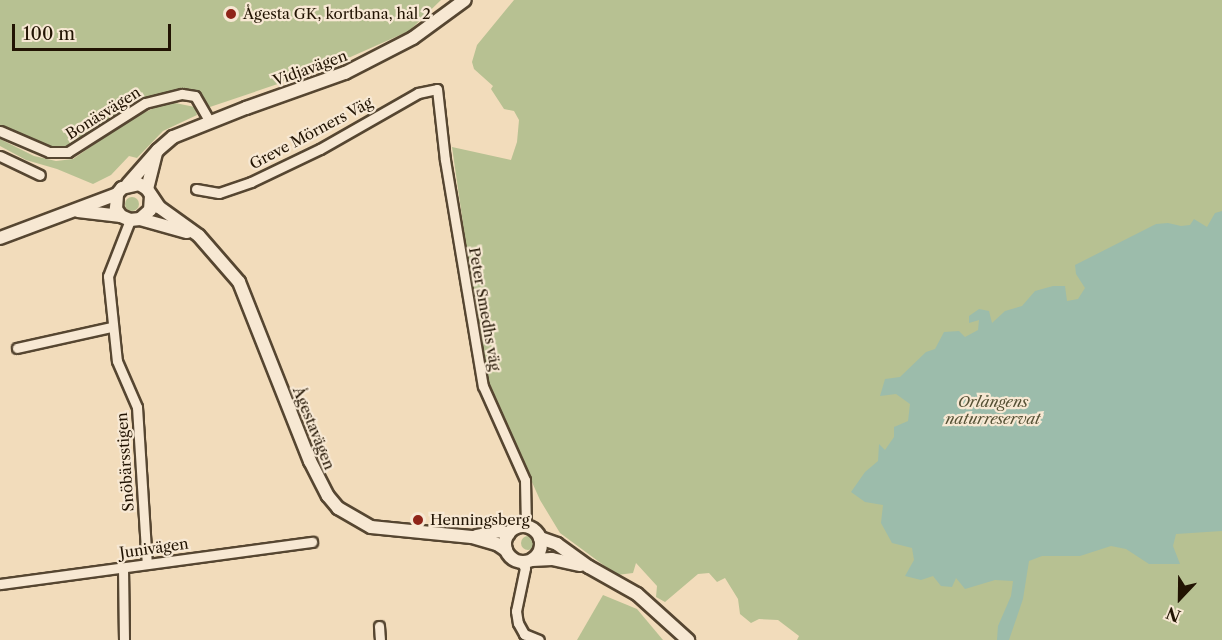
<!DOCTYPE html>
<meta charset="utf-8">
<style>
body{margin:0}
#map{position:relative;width:1222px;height:640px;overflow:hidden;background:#f2dcbb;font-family:"Libre Caslon Text",serif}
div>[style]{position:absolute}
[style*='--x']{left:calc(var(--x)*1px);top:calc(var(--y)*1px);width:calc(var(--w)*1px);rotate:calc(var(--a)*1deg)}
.green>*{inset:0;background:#b7c192}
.round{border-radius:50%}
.water>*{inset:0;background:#9cbcab}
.roads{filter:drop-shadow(2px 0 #564631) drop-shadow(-2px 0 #564631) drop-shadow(0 2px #564631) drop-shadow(0 -2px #564631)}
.street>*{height:9px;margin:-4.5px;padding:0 4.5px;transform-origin:4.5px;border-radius:4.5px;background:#f7e8d3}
.secondary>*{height:12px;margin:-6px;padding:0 6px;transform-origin:6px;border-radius:6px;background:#f7e8d3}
.secondary>.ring{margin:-6px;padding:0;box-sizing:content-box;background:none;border:12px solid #f7e8d3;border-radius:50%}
.dots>*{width:16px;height:16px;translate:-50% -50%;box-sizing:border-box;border:3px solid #f7e8d3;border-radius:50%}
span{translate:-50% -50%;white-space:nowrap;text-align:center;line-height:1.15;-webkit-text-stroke:4.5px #f7e8d3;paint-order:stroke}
.poi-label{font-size:15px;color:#221403}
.left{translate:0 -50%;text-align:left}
.street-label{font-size:15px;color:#221403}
.park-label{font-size:15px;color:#565135;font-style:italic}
.north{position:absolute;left:1150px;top:568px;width:60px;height:60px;-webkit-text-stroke:4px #f7e8d3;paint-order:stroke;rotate:202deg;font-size:16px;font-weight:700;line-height:24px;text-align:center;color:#221403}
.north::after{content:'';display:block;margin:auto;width:21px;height:27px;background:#221403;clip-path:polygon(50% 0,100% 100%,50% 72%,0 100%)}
.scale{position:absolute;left:12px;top:24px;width:159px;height:27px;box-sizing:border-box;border:3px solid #221403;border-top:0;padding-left:8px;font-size:18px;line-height:21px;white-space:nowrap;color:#221403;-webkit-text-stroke:4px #f7e8d3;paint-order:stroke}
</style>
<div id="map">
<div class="green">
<div style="clip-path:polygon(0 0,441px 0,409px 31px,328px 67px,204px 109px,194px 96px,163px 96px,68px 152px,49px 152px,0 131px)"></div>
<div style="clip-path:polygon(514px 0,1222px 0,1222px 640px,797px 640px,799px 636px,778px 620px,759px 619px,751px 623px,740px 614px,738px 599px,725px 578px,717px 582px,709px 573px,698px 574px,665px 602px,656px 597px,657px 586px,636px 563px,633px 573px,617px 575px,560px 533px,540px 500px,485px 377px,452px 147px,511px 160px,517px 142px,519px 120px,514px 111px,504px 109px,491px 89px,493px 86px,474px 69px,472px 62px,477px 45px)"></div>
<div style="clip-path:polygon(175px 103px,195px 107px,197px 115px,163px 131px,137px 158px,129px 156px,111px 175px,93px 184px,57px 169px,26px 160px,0 146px,0 139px,34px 156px,56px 161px,73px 159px,131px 119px,154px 108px)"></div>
<div class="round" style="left:125px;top:197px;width:14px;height:14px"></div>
<div class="round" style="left:521px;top:536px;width:14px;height:14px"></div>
<div style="clip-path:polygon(603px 595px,637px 609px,663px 640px,577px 640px)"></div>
</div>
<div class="water">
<div style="clip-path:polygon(1222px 211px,1222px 531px,1176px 534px,1173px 546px,1180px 564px,1149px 564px,1126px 549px,1111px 546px,1080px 556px,1042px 556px,1029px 561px,1023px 599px,1009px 640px,997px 640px,998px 626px,1011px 596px,1013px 581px,995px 580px,965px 589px,956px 578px,952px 587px,941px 586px,933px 576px,921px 580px,905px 576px,914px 560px,912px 548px,892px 543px,881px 523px,883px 505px,865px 502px,851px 492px,865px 472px,878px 461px,879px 444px,885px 450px,894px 437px,894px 427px,908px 421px,910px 404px,896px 394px,880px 396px,885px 379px,900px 377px,926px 352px,935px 349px,944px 332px,959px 331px,965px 337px,978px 330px,979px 320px,969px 323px,969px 316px,979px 309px,989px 311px,992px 323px,1005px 311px,1022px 306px,1035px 291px,1053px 286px,1065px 286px,1067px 301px,1078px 299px,1085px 288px,1076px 274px,1075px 265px,1156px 224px,1168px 223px,1181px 226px,1190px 225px,1194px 219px,1207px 227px,1215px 213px)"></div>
</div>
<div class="roads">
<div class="street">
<div style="--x:0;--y:131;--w:53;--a:23.2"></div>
<div style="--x:49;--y:152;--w:19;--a:0"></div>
<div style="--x:68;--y:152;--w:91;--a:-32.5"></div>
<div style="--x:145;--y:103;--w:38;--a:-14"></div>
<div style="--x:182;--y:94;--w:13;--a:9"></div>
<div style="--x:195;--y:96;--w:30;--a:60"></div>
<div style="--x:0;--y:156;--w:44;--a:25.4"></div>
<div style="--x:196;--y:189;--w:23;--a:10"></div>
<div style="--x:219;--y:193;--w:34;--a:-19"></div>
<div style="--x:251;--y:182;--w:76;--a:-25.6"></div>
<div style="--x:320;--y:149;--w:113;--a:-29.7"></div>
<div style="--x:418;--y:93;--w:19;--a:-12"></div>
<div style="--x:437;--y:89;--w:71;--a:83.6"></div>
<div style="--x:445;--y:160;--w:229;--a:80.5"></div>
<div style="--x:483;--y:386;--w:103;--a:65.9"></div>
<div style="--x:525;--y:480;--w:47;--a:88.8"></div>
<div style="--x:130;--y:220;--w:60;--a:111.4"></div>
<div style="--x:108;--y:276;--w:85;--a:84"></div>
<div style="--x:117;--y:361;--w:50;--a:66.5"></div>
<div style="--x:137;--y:407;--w:157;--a:86.4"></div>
<div style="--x:17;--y:348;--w:96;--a:-12.6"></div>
<div style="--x:521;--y:562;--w:7;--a:56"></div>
<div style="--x:525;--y:568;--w:44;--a:101.8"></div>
<div style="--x:516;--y:611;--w:12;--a:81"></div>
<div style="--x:518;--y:623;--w:13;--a:61"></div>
<div style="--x:524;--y:634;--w:16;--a:22"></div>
<div style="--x:123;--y:568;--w:72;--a:89.2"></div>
<div style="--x:0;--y:584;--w:315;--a:-7.7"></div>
<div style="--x:379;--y:626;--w:14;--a:86"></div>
</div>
<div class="secondary">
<div style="--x:128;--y:184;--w:45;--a:-48.6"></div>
<div style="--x:158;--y:150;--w:20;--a:-41"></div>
<div style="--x:173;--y:137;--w:79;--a:-21.7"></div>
<div style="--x:246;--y:108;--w:105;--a:-19.5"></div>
<div style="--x:345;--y:73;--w:76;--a:-27.2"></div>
<div style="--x:413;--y:38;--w:64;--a:-36.2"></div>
<div style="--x:147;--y:189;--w:36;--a:-76"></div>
<div style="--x:151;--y:196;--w:14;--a:94"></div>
<div style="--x:150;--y:210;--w:13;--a:138"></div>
<div style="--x:140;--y:219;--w:10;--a:174"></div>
<div style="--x:130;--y:220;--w:10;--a:-156"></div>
<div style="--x:121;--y:216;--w:9;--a:-126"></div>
<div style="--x:116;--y:209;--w:15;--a:-86"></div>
<div style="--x:117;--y:194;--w:8;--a:-50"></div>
<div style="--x:122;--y:188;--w:17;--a:-13"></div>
<div style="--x:139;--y:184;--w:9;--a:32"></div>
<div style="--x:147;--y:189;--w:22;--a:56"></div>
<div style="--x:159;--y:207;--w:49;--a:35.9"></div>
<div style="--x:199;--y:236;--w:61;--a:49"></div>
<div style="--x:239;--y:282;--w:193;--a:68.4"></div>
<div style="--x:310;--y:461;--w:39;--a:63"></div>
<div style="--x:328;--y:496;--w:16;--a:50"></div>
<div style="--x:338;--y:508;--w:38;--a:30"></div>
<div style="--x:371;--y:527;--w:101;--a:5.7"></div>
<div style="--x:472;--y:537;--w:26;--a:16"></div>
<div style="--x:497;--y:544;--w:11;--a:34"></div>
<div style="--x:78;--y:211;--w:43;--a:6.6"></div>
<div style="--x:140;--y:219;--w:49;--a:15.5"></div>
<div style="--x:0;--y:238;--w:125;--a:-20.6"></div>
<div class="ring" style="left:505px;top:526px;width:24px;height:24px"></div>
<div style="--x:476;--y:536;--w:24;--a:-12"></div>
<div style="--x:499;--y:531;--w:10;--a:17"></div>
<div style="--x:540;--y:538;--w:18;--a:19"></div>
<div style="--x:557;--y:544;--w:39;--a:36"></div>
<div style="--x:589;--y:567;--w:55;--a:29.4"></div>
<div style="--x:637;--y:594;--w:69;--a:42"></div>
<div style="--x:532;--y:560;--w:20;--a:-3"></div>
<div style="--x:552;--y:559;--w:29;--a:12"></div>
</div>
</div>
<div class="dots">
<div style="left:231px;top:14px;background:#8f2418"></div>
<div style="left:418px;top:520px;background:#8f2418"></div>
</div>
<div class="poi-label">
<span class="left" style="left:243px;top:14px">Ågesta GK, kortbana, hål 2</span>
<span class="left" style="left:430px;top:520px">Henningsberg</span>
</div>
<div class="street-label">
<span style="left:310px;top:68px;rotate:-20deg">Vidjavägen</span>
<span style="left:103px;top:113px;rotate:-32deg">Bonäsvägen</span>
<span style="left:311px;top:133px;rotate:-28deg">Greve Mörners Väg</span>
<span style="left:485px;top:309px;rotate:80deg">Peter Smedhs väg</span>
<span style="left:314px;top:428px;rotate:68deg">Ågestavägen</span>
<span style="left:125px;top:462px;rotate:-94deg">Snöbärsstigen</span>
<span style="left:154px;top:548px;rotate:-8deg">Junivägen</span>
</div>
<div class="park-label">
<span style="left:993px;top:410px">Orlångens<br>naturreservat</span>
</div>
<div class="north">N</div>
<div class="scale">100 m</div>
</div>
